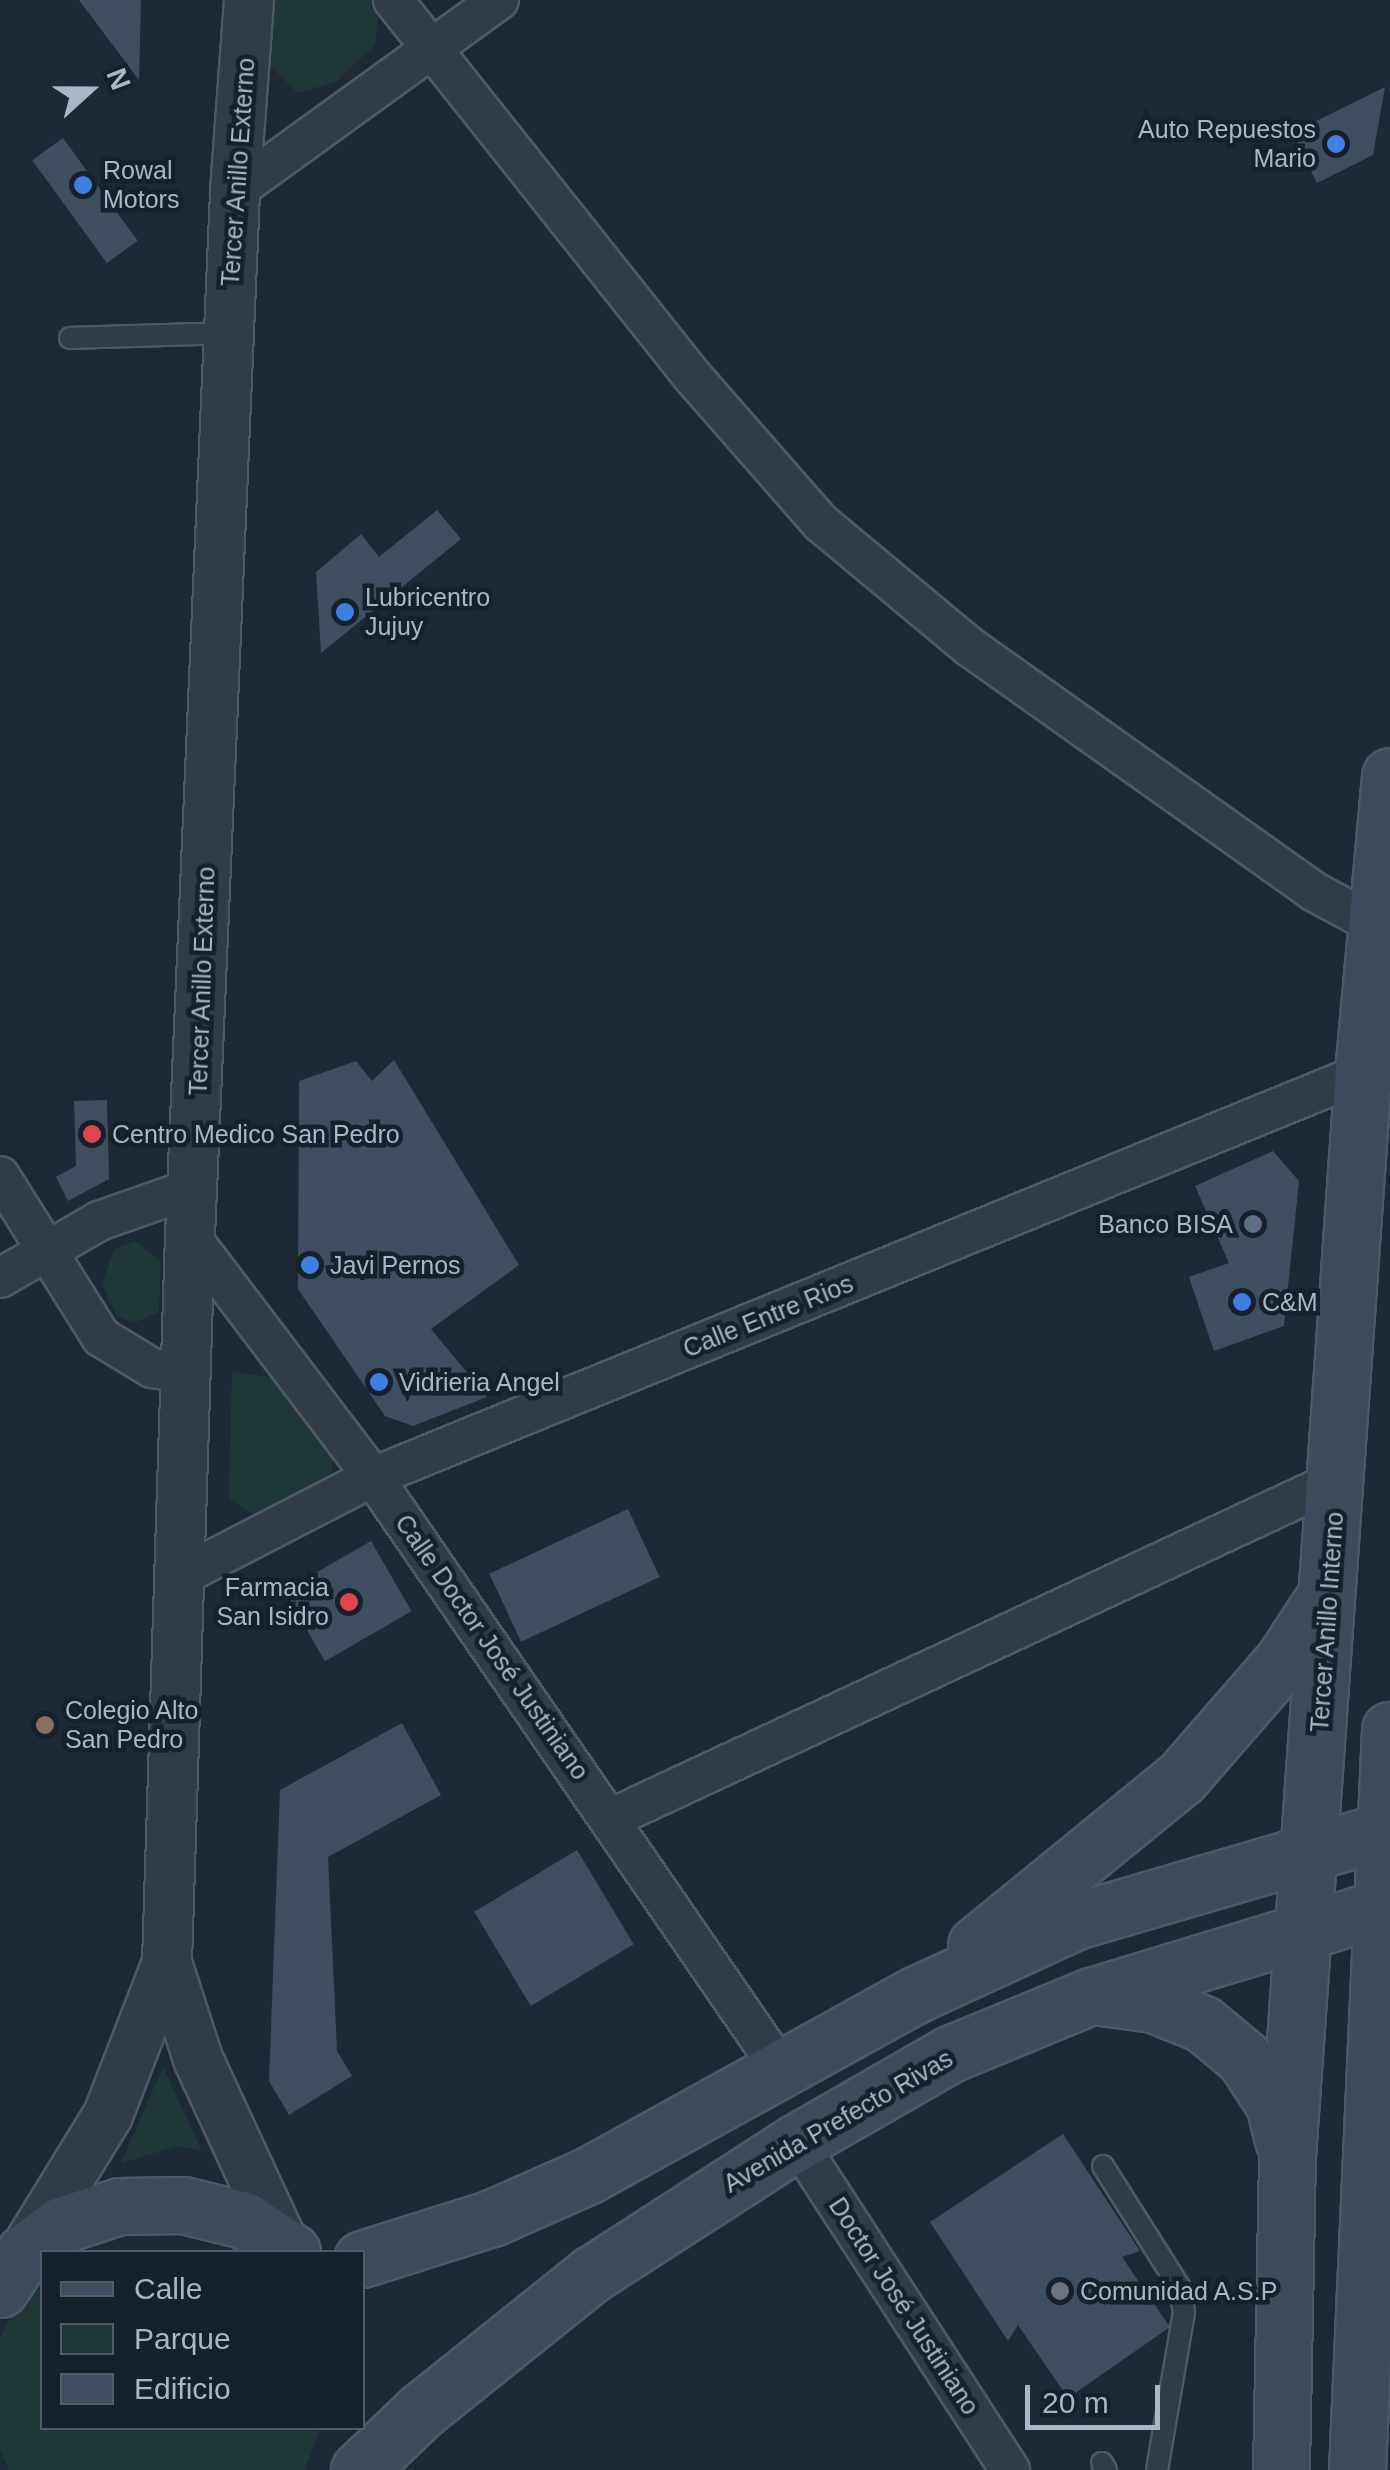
<!DOCTYPE html>
<meta charset="utf-8">
<style>
body{margin:0}
#map{position:relative;width:1390px;height:2470px;overflow:hidden;background:#1d2a36;font-family:Arial,sans-serif}
div>[style]{position:absolute}
[style*='--x']{left:calc(var(--x)*1px);top:calc(var(--y)*1px);width:calc(var(--w)*1px);rotate:calc(var(--a)*1deg)}
.green>*{inset:0;background:#1f3737}
.building>*{inset:0;background:#404f5f;transform-origin:0 0}
.roads{filter:drop-shadow(2px 0 #4e5965) drop-shadow(-2px 0 #4e5965) drop-shadow(0 2px #4e5965) drop-shadow(0 -2px #4e5965)}
.service>*{height:20px;margin:-10px;padding:0 10px;transform-origin:10px;border-radius:10px;background:#313c47}
.minor>*{height:38px;margin:-19px;padding:0 19px;transform-origin:19px;border-radius:19px;background:#313c47}
.tertiary>*{height:48px;margin:-24px;padding:0 24px;transform-origin:24px;border-radius:24px;background:#313c47}
.secondary>*{height:55px;margin:-27.5px;padding:0 27.5px;transform-origin:27.5px;border-radius:27.5px;background:#3e4b5a}
.dots>*{width:28px;height:28px;translate:-50% -50%;box-sizing:border-box;border:5px solid #16212b;border-radius:50%}
span{translate:-50% -50%;white-space:nowrap;text-align:center;line-height:1.15;-webkit-text-stroke:9px #16212b;paint-order:stroke}
.poi-label{font-size:25px;color:#aab6c4}
.right{translate:-100% -50%;text-align:right}
.left{translate:0 -50%;text-align:left}
.street-label{font-size:25px;color:#aab6c4}
.legend{position:absolute;left:40px;top:2250px;width:325px;height:180px;box-sizing:border-box;background:#16212b;border:2px solid #515d68;margin:0;padding:12px 18px;list-style:none;font-size:30px;color:#aab6c4}
.legend li{display:flex;align-items:center;gap:20px;height:50px}
.legend b{width:50px;border:2px solid #515d68}
.north{position:absolute;left:40px;top:40px;width:100px;height:100px;-webkit-text-stroke:8px #16212b;paint-order:stroke;rotate:69deg;font-size:28px;font-weight:700;line-height:40px;text-align:center;color:#aab6c4}
.north::after{content:'';display:block;margin:auto;width:35px;height:45px;background:#aab6c4;clip-path:polygon(50% 0,100% 100%,50% 72%,0 100%)}
.scale{position:absolute;left:1025px;top:2385px;width:135px;height:45px;box-sizing:border-box;border:5px solid #aab6c4;border-top:0;padding-left:12px;font-size:30px;line-height:35px;white-space:nowrap;color:#aab6c4;-webkit-text-stroke:8px #16212b;paint-order:stroke}
</style>
<div id="map">
<div class="green">
<div style="clip-path:polygon(271px 0,372px 0,379px 11px,375px 45px,335px 82px,298px 93px,265px 60px)"></div>
<div style="clip-path:polygon(135px 1241px,161px 1261px,159px 1312px,134px 1323px,117px 1316px,102px 1284px,114px 1249px)"></div>
<div style="clip-path:polygon(232px 1372px,273px 1378px,334px 1460px,328px 1486px,256px 1517px,229px 1498px)"></div>
<div style="clip-path:polygon(163px 2067px,202px 2151px,178px 2146px,121px 2163px)"></div>
<div style="clip-path:polygon(42px 2289px,42px 2428px,320px 2428px,305px 2470px,9px 2470px,0 2449px,0 2338px,22px 2295px)"></div>
</div>
<div class="building">
<div style="clip-path:polygon(79px 0,141px 0,139px 80px)"></div>
<div style="clip-path:polygon(1385px 87px,1373px 155px,1317px 183px,1292px 133px)"></div>
<div style="left:63px;top:138px;width:127px;height:38px;rotate:54deg"></div>
<div style="clip-path:polygon(437px 510px,461px 539px,321px 653px,316px 572px,361px 534px,379px 557px)"></div>
<div style="clip-path:polygon(394px 1060px,519px 1265px,431px 1329px,487px 1397px,413px 1426px,385px 1416px,298px 1289px,299px 1081px,356px 1061px,372px 1081px)"></div>
<div style="clip-path:polygon(107px 1100px,109px 1179px,68px 1201px,56px 1177px,76px 1166px,74px 1101px)"></div>
<div style="clip-path:polygon(1273px 1151px,1299px 1181px,1284px 1326px,1214px 1351px,1189px 1277px,1229px 1263px,1195px 1186px)"></div>
<div style="left:628px;top:1509px;width:75px;height:153px;rotate:65deg"></div>
<div style="left:371px;top:1541px;width:81px;height:100px;rotate:60deg"></div>
<div style="clip-path:polygon(402px 1723px,441px 1795px,328px 1857px,337px 2051px,352px 2076px,289px 2115px,269px 2081px,280px 1790px)"></div>
<div style="left:577px;top:1850px;width:110px;height:120px;rotate:59deg"></div>
<div style="clip-path:polygon(1063px 2134px,1140px 2251px,1122px 2257px,1170px 2327px,1068px 2398px,1018px 2325px,1008px 2341px,930px 2222px)"></div>
</div>
<div class="roads">
<div class="service">
<div style="--x:70;--y:338;--w:159;--a:-1.8"></div>
<div style="--x:1103;--y:2166;--w:142;--a:57.7"></div>
<div style="--x:1179;--y:2286;--w:26;--a:79"></div>
<div style="--x:1184;--y:2312;--w:160;--a:99.7"></div>
<div style="--x:1102;--y:2463;--w:8;--a:60"></div>
</div>
<div class="minor">
<div style="--x:393;--y:0;--w:482;--a:51.5"></div>
<div style="--x:693;--y:377;--w:194;--a:48.8"></div>
<div style="--x:821;--y:523;--w:194;--a:39.8"></div>
<div style="--x:970;--y:647;--w:421;--a:35.4"></div>
<div style="--x:1313;--y:891;--w:72;--a:28.4"></div>
<div style="--x:235;--y:191;--w:326;--a:-35.9"></div>
<div style="--x:0;--y:1176;--w:190;--a:57.9"></div>
<div style="--x:101;--y:1337;--w:60;--a:31.3"></div>
<div style="--x:152;--y:1368;--w:37;--a:9"></div>
<div style="--x:190;--y:1236;--w:303;--a:52.8"></div>
<div style="--x:373;--y:1477;--w:718;--a:55.45"></div>
<div style="--x:0;--y:1278;--w:114;--a:-29.9"></div>
<div style="--x:99;--y:1221;--w:100;--a:-19.3"></div>
<div style="--x:181;--y:1576;--w:216;--a:-27.3"></div>
<div style="--x:373;--y:1477;--w:1069;--a:-22.2"></div>
<div style="--x:612;--y:1818;--w:800;--a:-25"></div>
<div style="--x:797;--y:2142;--w:391;--a:57"></div>
</div>
<div class="tertiary">
<div style="--x:167;--y:1963;--w:101;--a:72.1"></div>
<div style="--x:198;--y:2059;--w:203;--a:65.2"></div>
<div style="--x:25;--y:2250;--w:158;--a:-58.4"></div>
<div style="--x:108;--y:2115;--w:163;--a:-68.8"></div>
<div style="--x:167;--y:1963;--w:727;--a:-88.19"></div>
<div style="--x:190;--y:1236;--w:1046;--a:-87.53"></div>
<div style="--x:235;--y:191;--w:192;--a:-85.8"></div>
</div>
<div class="secondary">
<div style="--x:976;--y:1945;--w:264;--a:-39.2"></div>
<div style="--x:1181;--y:1778;--w:154;--a:-49"></div>
<div style="--x:1282;--y:1662;--w:80;--a:-56.7"></div>
<div style="--x:1094;--y:1996;--w:60;--a:7.7"></div>
<div style="--x:1153;--y:2004;--w:54;--a:21.8"></div>
<div style="--x:1203;--y:2024;--w:53;--a:39.7"></div>
<div style="--x:1244;--y:2058;--w:55;--a:56.9"></div>
<div style="--x:1274;--y:2104;--w:37;--a:76"></div>
<div style="--x:362;--y:2259;--w:136;--a:-17.5"></div>
<div style="--x:492;--y:2218;--w:106;--a:-23.9"></div>
<div style="--x:589;--y:2175;--w:372;--a:-28.9"></div>
<div style="--x:915;--y:1995;--w:177;--a:-24.7"></div>
<div style="--x:1076;--y:1921;--w:321;--a:-16.3"></div>
<div style="--x:0;--y:2289;--w:43;--a:-56.3"></div>
<div style="--x:24;--y:2253;--w:46;--a:-37.1"></div>
<div style="--x:61;--y:2225;--w:62;--a:-17.9"></div>
<div style="--x:120;--y:2206;--w:63;--a:-0.9"></div>
<div style="--x:183;--y:2205;--w:63;--a:13.8"></div>
<div style="--x:244;--y:2220;--w:58;--a:33.7"></div>
<div style="--x:359;--y:2470;--w:87;--a:-43.6"></div>
<div style="--x:422;--y:2410;--w:218;--a:-38.7"></div>
<div style="--x:592;--y:2274;--w:244;--a:-32.8"></div>
<div style="--x:797;--y:2142;--w:177;--a:-29.9"></div>
<div style="--x:950;--y:2054;--w:152;--a:-22.4"></div>
<div style="--x:1091;--y:1996;--w:300;--a:-16.9"></div>
<div style="--x:1281;--y:2470;--w:314;--a:-88.9"></div>
<div style="--x:1287;--y:2156;--w:1086;--a:-85.99"></div>
<div style="--x:1363;--y:1073;--w:298;--a:-84.8"></div>
<div style="--x:1357;--y:2470;--w:741;--a:-87.45"></div>
</div>
</div>
<div class="dots">
<div style="left:1336px;top:144px;background:#3f7fe0"></div>
<div style="left:83px;top:185px;background:#3f7fe0"></div>
<div style="left:345px;top:612px;background:#3f7fe0"></div>
<div style="left:92px;top:1134px;background:#e0444e"></div>
<div style="left:1253px;top:1224px;background:#5c6f8a"></div>
<div style="left:310px;top:1265px;background:#3f7fe0"></div>
<div style="left:1242px;top:1302px;background:#3f7fe0"></div>
<div style="left:379px;top:1382px;background:#3f7fe0"></div>
<div style="left:349px;top:1602px;background:#e0444e"></div>
<div style="left:45px;top:1725px;background:#8d6e63"></div>
<div style="left:1060px;top:2291px;background:#6b7280"></div>
</div>
<div class="poi-label">
<span class="right" style="left:1316px;top:144px">Auto Repuestos<br>Mario</span>
<span class="left" style="left:103px;top:185px">Rowal<br>Motors</span>
<span class="left" style="left:365px;top:612px">Lubricentro<br>Jujuy</span>
<span class="left" style="left:112px;top:1134px">Centro Medico San Pedro</span>
<span class="right" style="left:1233px;top:1224px">Banco BISA</span>
<span class="left" style="left:330px;top:1265px">Javi Pernos</span>
<span class="left" style="left:1262px;top:1302px">C&amp;M</span>
<span class="left" style="left:399px;top:1382px">Vidrieria Angel</span>
<span class="right" style="left:329px;top:1602px">Farmacia<br>San Isidro</span>
<span class="left" style="left:65px;top:1725px">Colegio Alto<br>San Pedro</span>
<span class="left" style="left:1080px;top:2291px">Comunidad A.S.P</span>
</div>
<div class="street-label">
<span style="left:238px;top:172px;rotate:-86deg">Tercer Anillo Externo</span>
<span style="left:202px;top:981px;rotate:-88deg">Tercer Anillo Externo</span>
<span style="left:768px;top:1316px;rotate:-22deg">Calle Entre Rios</span>
<span style="left:1327px;top:1622px;rotate:-86deg">Tercer Anillo Interno</span>
<span style="left:492px;top:1647px;rotate:55deg">Calle Doctor José Justiniano</span>
<span style="left:838px;top:2121px;rotate:-30deg">Avenida Prefecto Rivas</span>
<span style="left:904px;top:2306px;rotate:57deg">Doctor José Justiniano</span>
</div>
<ul class="legend">
<li><b style="height:12px;background:#3e4b5a"></b>Calle</li>
<li><b style="height:28px;background:#1f3737"></b>Parque</li>
<li><b style="height:28px;background:#404f5f"></b>Edificio</li>
</ul>
<div class="north">N</div>
<div class="scale">20 m</div>
</div>
